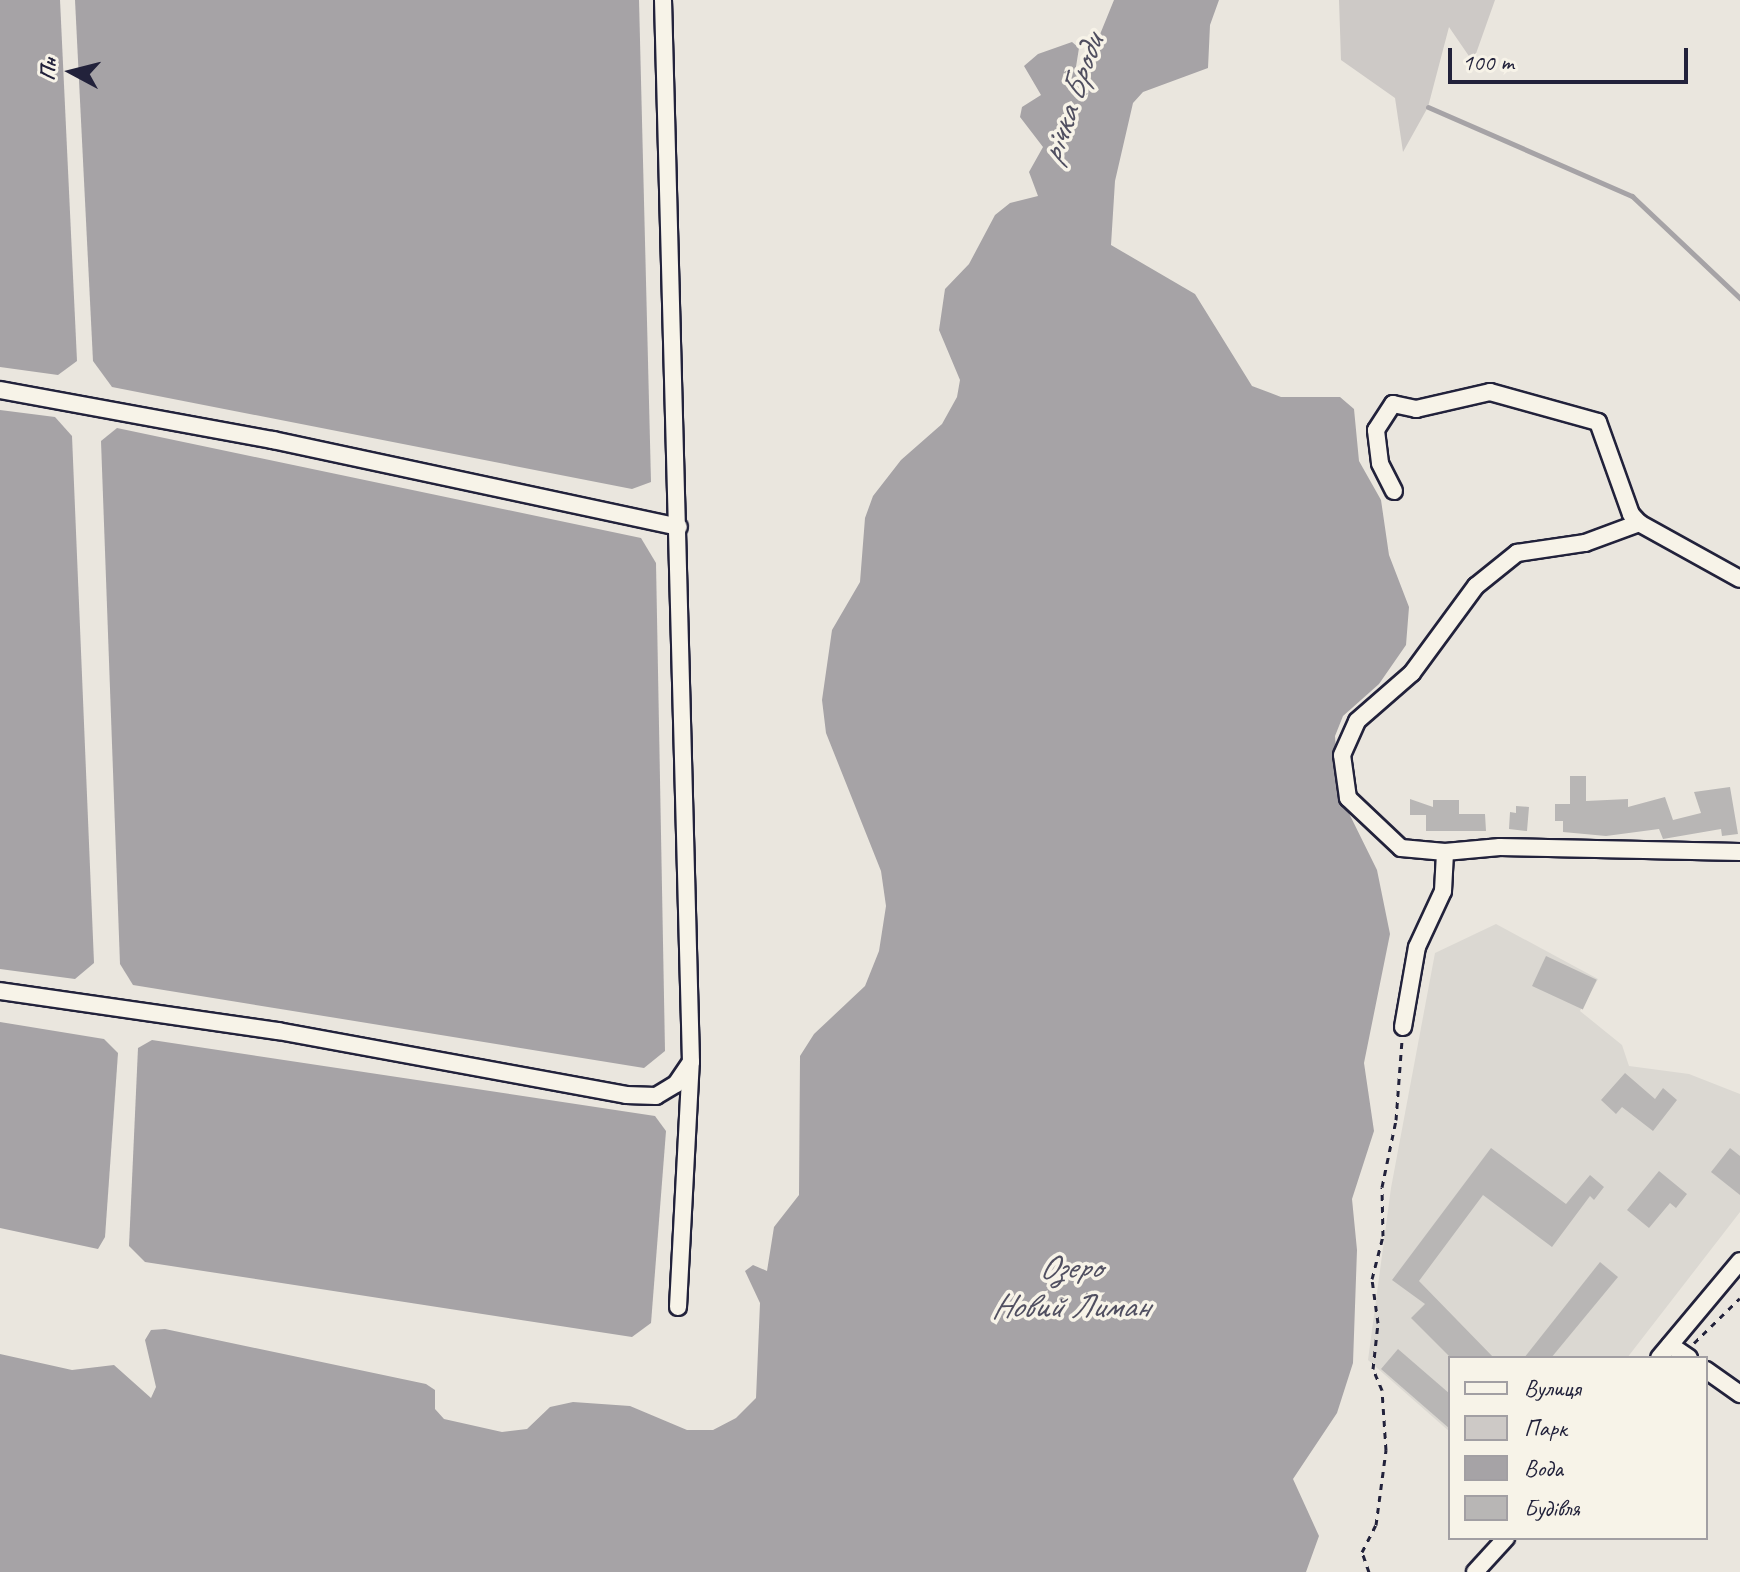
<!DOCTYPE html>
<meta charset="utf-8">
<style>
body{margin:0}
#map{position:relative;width:1740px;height:1572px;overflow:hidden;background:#eae6de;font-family:Caveat,sans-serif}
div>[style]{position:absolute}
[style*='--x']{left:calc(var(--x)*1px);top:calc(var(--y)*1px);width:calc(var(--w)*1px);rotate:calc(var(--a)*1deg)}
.built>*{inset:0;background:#dbd8d2}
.green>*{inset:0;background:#cdc9c6}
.water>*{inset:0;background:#a6a3a6}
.stream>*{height:5px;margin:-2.5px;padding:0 2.5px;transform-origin:2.5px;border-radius:2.5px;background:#a6a3a6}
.building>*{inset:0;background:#b8b6b5;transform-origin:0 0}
.path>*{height:3px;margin-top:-1.5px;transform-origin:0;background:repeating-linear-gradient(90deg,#22223b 0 6px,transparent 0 12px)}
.roads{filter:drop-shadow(2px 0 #22223b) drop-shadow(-2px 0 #22223b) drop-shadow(0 2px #22223b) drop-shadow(0 -2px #22223b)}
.minor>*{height:16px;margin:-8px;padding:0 8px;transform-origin:8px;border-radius:8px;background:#f7f3e8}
span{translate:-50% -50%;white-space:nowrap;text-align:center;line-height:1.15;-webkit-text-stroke:7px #f7f3e8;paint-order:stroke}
.water-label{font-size:34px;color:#504f60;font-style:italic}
.legend{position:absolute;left:1448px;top:1356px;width:260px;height:184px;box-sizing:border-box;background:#f7f3e8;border:2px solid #a29fa3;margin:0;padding:10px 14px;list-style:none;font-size:24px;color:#22223b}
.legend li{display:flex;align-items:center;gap:16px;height:40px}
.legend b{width:40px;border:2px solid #a29fa3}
.north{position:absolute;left:32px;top:32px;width:80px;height:80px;-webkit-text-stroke:6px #f7f3e8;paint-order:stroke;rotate:277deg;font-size:22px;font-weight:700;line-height:32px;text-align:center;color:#22223b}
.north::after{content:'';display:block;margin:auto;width:28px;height:36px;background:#22223b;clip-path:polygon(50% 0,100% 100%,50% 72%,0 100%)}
.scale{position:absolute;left:1448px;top:48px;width:240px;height:36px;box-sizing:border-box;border:4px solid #22223b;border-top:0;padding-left:10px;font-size:24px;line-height:28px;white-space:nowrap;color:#22223b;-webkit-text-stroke:6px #f7f3e8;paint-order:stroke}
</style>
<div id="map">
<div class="built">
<div style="clip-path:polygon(1496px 924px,1598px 979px,1580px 1011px,1622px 1045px,1629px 1066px,1689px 1074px,1740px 1094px,1740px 1212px,1627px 1358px,1450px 1358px,1450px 1432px,1368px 1360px,1391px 1188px,1435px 953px)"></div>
</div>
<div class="green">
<div style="clip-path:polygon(1339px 0,1495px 0,1473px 62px,1449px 27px,1428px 107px,1403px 152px,1395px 98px,1341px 60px)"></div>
</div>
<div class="water">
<div style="clip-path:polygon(0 0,60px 0,77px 361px,58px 375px,0 367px)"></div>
<div style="clip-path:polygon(75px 0,639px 0,651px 482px,632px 489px,112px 387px,93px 361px)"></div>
<div style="clip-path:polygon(1114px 0,1219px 0,1210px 25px,1208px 68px,1143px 92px,1133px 103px,1115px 181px,1111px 245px,1195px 294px,1252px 386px,1281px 397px,1340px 397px,1354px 409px,1359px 461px,1381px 500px,1389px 555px,1409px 607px,1406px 645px,1379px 684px,1343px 716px,1335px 736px,1339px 793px,1377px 870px,1390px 934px,1364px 1063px,1374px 1131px,1352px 1199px,1357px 1250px,1353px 1363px,1337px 1413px,1293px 1479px,1319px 1536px,1306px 1572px,0 1572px,0 1354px,72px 1370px,114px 1365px,151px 1398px,156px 1387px,145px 1340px,151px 1330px,165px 1329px,426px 1384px,435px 1390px,435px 1409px,444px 1419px,502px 1432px,527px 1429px,550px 1407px,573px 1402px,630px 1406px,687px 1430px,713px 1430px,736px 1418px,756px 1398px,760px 1303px,745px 1271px,753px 1265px,767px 1271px,774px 1227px,799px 1195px,800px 1056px,814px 1034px,865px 986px,879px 951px,886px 906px,881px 871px,826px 733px,822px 700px,832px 630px,860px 582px,865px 518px,873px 496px,901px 460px,942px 424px,957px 397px,960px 380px,939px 330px,945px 289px,969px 264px,995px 215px,1010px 203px,1038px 196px,1029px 172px,1043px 147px,1020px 117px,1022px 107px,1041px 95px,1024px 66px,1038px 54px,1072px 42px,1079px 48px,1075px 73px,1083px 76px)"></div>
<div style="clip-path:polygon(0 410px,55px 417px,72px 436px,94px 963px,75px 979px,0 969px)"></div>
<div style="clip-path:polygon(117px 428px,641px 538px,656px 563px,665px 1051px,644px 1068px,133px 985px,120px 964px,101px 441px)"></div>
<div style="clip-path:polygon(0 1022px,104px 1039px,118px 1053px,105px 1237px,98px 1249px,0 1228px)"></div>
<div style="clip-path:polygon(152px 1040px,655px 1116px,666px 1131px,651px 1323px,632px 1337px,145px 1262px,129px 1246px,138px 1048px)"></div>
</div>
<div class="stream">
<div style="--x:1428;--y:107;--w:223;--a:23.6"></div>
<div style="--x:1632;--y:196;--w:149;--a:43.4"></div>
</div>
<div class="building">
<div style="clip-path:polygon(1570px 776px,1586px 776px,1586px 801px,1628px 799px,1628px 807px,1665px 797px,1673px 820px,1701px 813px,1694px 792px,1730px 787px,1738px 834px,1722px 836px,1721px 829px,1663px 839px,1659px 829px,1606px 836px,1563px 832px,1563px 821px,1555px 821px,1555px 804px,1570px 804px)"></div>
<div style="clip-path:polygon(1410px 799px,1433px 807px,1433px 800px,1459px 800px,1459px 814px,1485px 814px,1486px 831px,1426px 831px,1426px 815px,1410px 815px)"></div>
<div style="clip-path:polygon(1516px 806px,1529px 807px,1527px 831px,1509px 829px,1510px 812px,1516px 813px)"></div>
<div style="left:1546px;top:956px;width:56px;height:33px;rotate:25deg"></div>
<div style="clip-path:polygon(1625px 1073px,1655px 1099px,1663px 1088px,1677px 1100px,1653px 1131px,1622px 1107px,1616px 1114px,1601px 1100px)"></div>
<div style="clip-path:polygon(1491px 1148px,1566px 1204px,1590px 1175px,1604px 1187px,1594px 1200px,1590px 1196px,1552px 1247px,1483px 1195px,1419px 1281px,1494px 1358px,1451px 1358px,1411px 1318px,1425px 1304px,1392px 1280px)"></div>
<div style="clip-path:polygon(1730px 1148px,1740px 1156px,1740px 1195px,1711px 1172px)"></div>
<div style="clip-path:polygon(1659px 1171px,1687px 1194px,1676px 1208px,1670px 1203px,1649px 1228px,1627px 1210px)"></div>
<div style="clip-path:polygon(1600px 1262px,1618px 1277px,1551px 1358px,1524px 1358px)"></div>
<div style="clip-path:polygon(1398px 1349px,1450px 1394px,1450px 1429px,1381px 1369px)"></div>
</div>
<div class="path">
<div style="--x:1694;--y:1343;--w:64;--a:-44.4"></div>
<div style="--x:1369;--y:1572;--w:21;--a:-109"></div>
<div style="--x:1362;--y:1552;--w:30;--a:-63"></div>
<div style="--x:1376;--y:1525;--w:76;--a:-82.4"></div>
<div style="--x:1386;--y:1450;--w:60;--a:-93.8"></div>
<div style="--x:1382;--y:1390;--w:23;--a:-113"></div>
<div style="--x:1373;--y:1369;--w:46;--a:-83.8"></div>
<div style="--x:1378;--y:1323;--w:44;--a:-97.8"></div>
<div style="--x:1372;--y:1279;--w:44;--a:-75.7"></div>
<div style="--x:1383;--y:1236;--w:49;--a:-91.2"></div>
<div style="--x:1382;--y:1187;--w:68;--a:-78.2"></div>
<div style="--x:1396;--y:1120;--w:79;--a:-85.7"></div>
</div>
<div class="roads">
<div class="minor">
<div style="--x:0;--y:390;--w:278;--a:10.4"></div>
<div style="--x:273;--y:440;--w:415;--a:12.1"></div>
<div style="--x:1394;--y:491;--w:31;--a:-117"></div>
<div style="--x:1380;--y:463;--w:33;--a:-97"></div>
<div style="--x:1376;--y:430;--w:31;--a:-57"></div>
<div style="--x:1393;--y:404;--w:24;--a:12"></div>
<div style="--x:1416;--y:409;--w:76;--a:-12.9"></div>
<div style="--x:1490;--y:392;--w:112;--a:15.5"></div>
<div style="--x:1598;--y:422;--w:98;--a:70.3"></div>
<div style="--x:1631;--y:514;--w:12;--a:48"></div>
<div style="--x:1445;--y:852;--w:55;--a:-5.2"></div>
<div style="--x:1500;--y:847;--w:240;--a:1.2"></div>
<div style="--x:0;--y:991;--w:281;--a:8.2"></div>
<div style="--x:278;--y:1031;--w:354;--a:10.4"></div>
<div style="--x:626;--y:1095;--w:30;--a:2"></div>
<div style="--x:656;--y:1096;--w:23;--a:-31"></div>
<div style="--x:676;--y:1084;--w:27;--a:-56"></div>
<div style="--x:691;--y:1062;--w:1062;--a:-91.51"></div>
<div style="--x:1403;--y:1027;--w:81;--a:-80.1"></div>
<div style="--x:1417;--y:947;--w:62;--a:-65.1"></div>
<div style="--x:1443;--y:891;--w:39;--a:-87"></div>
<div style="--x:1445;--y:852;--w:44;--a:-174.8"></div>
<div style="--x:1401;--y:848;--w:73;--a:-136.7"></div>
<div style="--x:1348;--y:798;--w:43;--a:-97.9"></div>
<div style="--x:1342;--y:755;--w:37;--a:-66"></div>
<div style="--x:1357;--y:721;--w:73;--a:-41.1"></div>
<div style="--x:1412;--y:673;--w:108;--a:-53.7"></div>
<div style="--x:1476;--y:586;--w:53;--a:-38.8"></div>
<div style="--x:1517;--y:553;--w:69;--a:-8.4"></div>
<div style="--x:1585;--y:543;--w:58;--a:-20.3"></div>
<div style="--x:1639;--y:523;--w:115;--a:29"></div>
<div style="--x:678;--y:1307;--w:245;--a:-87"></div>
<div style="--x:1670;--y:1345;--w:23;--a:34"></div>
<div style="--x:1659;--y:1358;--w:126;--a:-50.1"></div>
<div style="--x:1706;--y:1370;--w:42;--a:35.2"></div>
<div style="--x:1475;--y:1572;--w:46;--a:-47.6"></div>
</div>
</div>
<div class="water-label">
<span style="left:1071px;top:99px;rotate:-71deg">річка Броди</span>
<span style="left:1070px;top:1286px">Озеро<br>Новий Лиман</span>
</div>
<ul class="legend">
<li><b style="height:10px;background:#f7f3e8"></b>Вулиця</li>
<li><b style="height:22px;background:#cdc9c6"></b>Парк</li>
<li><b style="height:22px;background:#a6a3a6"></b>Вода</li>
<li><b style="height:22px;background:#b8b6b5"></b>Будівля</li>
</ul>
<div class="north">Пн</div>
<div class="scale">100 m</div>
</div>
